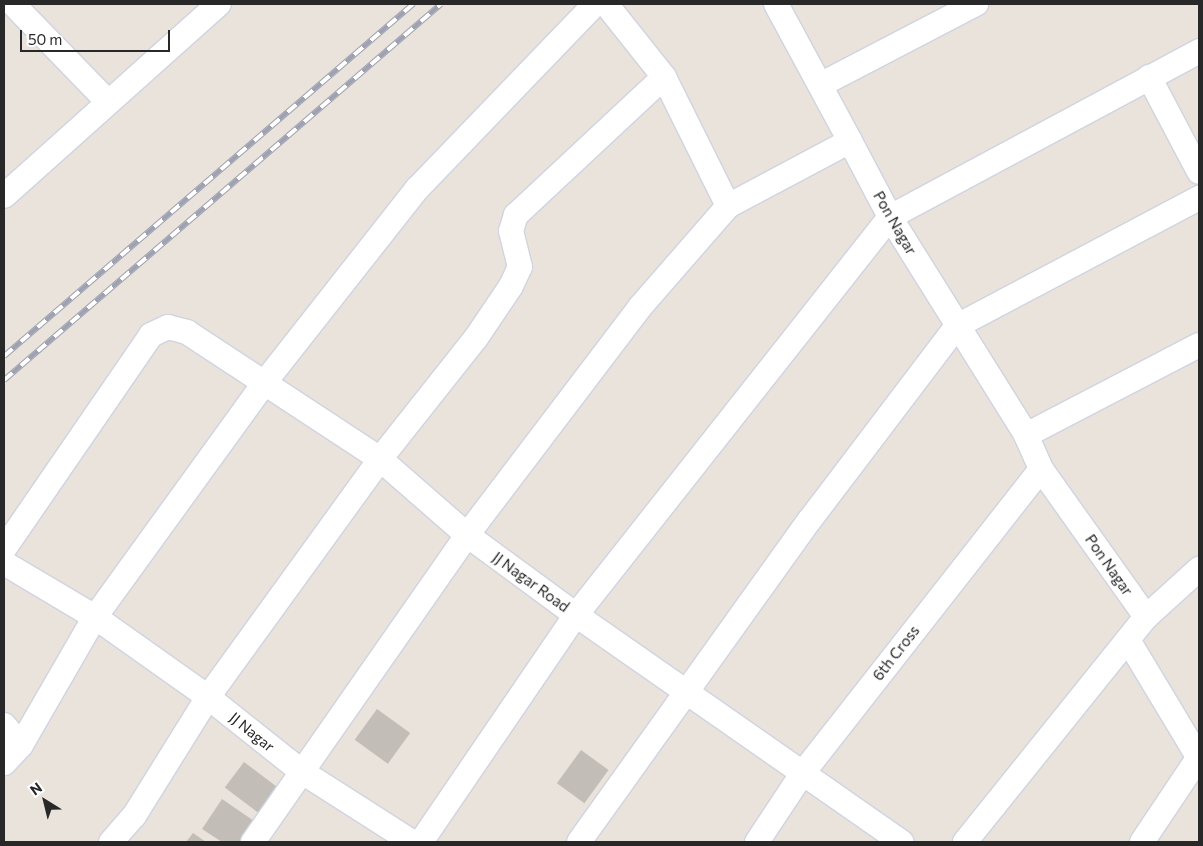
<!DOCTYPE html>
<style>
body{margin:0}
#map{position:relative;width:1203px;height:846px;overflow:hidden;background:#eae3db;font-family:Commissioner,sans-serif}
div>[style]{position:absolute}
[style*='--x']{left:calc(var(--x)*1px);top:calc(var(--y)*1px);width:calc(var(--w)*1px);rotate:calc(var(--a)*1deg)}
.building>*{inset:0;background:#c2bdb6;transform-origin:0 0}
.roads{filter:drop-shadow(1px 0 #d0d3e1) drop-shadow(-1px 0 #d0d3e1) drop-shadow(0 1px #d0d3e1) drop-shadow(0 -1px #d0d3e1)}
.minor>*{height:24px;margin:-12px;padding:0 12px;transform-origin:12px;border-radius:12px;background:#fff}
.rail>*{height:5.5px;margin-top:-2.75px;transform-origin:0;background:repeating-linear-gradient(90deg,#fff 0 11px,#9ea1b2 0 22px);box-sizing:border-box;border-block:1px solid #9ea1b2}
span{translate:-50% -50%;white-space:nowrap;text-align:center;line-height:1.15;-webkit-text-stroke:5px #fff;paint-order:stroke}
.street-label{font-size:15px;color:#282828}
.frame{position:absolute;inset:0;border:5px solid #282828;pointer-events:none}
.north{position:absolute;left:20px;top:776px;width:50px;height:50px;-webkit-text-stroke:4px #fff;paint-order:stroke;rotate:324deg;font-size:14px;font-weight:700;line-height:20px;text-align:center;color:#282828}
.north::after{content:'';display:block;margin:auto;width:18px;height:22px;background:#282828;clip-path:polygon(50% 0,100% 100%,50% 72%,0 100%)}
.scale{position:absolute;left:20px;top:30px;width:150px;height:22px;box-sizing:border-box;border:2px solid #282828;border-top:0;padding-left:6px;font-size:15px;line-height:18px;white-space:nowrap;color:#282828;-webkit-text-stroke:4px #fff;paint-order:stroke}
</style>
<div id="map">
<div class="building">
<div style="left:377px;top:709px;width:41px;height:38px;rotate:36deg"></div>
<div style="left:581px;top:750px;width:34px;height:41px;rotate:36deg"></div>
<div style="left:244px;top:762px;width:44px;height:32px;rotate:37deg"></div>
<div style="clip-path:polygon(222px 799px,254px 821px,240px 842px,222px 842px,202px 829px)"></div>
<div style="clip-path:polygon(193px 833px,206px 842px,186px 842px)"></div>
</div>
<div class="roads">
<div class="minor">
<div style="--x:13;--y:4;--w:135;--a:45.9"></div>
<div style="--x:606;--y:4;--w:93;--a:51.5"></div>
<div style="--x:664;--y:77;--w:144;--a:63.6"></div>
<div style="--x:776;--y:4;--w:156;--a:61.6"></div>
<div style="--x:1149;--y:77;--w:107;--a:62.2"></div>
<div style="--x:822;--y:84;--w:174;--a:-27.5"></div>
<div style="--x:4;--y:196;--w:288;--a:-41.8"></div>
<div style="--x:1026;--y:435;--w:195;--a:-27.5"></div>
<div style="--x:4;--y:549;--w:260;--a:-55.5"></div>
<div style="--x:151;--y:335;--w:19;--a:-25"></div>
<div style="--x:168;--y:327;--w:20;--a:15"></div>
<div style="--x:187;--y:332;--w:231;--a:33.3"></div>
<div style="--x:380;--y:459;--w:116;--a:41.1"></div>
<div style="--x:467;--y:535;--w:135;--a:36.3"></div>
<div style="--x:576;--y:615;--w:397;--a:34.9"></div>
<div style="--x:4;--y:563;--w:106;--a:30.7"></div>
<div style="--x:95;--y:617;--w:138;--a:35.3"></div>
<div style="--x:208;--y:697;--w:119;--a:38.5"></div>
<div style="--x:301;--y:771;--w:132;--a:32.6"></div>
<div style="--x:1128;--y:640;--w:138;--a:59"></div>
<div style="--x:4;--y:725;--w:26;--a:50"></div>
<div style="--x:21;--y:745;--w:25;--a:133"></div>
<div style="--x:21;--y:745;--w:148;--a:-60"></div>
<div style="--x:95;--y:617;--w:290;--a:-54.1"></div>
<div style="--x:265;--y:382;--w:246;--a:-51.8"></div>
<div style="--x:417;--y:189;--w:257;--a:-46.1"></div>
<div style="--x:111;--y:842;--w:35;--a:-49"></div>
<div style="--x:134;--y:816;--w:140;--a:-58.1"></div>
<div style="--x:208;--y:697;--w:294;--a:-54.1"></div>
<div style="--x:380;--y:459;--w:154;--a:-51.6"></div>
<div style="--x:476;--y:338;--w:63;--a:-56.1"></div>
<div style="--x:511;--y:286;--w:21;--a:-65"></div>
<div style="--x:520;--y:267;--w:37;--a:-104"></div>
<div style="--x:511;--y:231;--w:17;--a:-73"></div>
<div style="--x:516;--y:215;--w:202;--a:-43"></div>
<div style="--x:253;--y:842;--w:374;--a:-55.1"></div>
<div style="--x:467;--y:535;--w:286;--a:-52.8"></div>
<div style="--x:640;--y:307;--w:134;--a:-48.9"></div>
<div style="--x:728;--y:206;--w:138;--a:-28"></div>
<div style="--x:850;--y:141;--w:86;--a:62.2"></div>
<div style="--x:890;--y:217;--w:257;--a:58"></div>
<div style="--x:1026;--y:435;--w:37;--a:66"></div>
<div style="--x:1041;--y:469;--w:181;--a:54.6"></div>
<div style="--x:421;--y:842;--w:275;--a:-55.7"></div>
<div style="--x:576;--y:615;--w:507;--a:-51.73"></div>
<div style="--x:890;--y:217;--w:351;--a:-28.2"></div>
<div style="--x:579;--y:842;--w:395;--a:-54.4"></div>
<div style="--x:809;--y:521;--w:245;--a:-52.8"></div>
<div style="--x:957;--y:326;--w:274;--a:-27.9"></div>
<div style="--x:757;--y:842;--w:82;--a:-56.5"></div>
<div style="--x:802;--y:774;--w:387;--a:-51.9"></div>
<div style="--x:965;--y:842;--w:289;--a:-51.2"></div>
<div style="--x:1146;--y:617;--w:72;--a:-42.2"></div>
<div style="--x:1142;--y:842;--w:102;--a:-56.2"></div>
</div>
</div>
<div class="rail">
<div style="--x:4;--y:356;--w:540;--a:-40.72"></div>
<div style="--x:4;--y:380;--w:576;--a:-40.71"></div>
</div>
<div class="street-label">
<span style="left:895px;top:223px;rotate:60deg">Pon Nagar</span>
<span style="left:1109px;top:565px;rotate:55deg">Pon Nagar</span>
<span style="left:531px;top:582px;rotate:36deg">JJ Nagar Road</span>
<span style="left:896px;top:653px;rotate:-52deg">6th Cross</span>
<span style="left:252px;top:732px;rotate:39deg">JJ Nagar</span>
</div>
<div class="frame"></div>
<div class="north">N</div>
<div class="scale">50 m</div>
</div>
